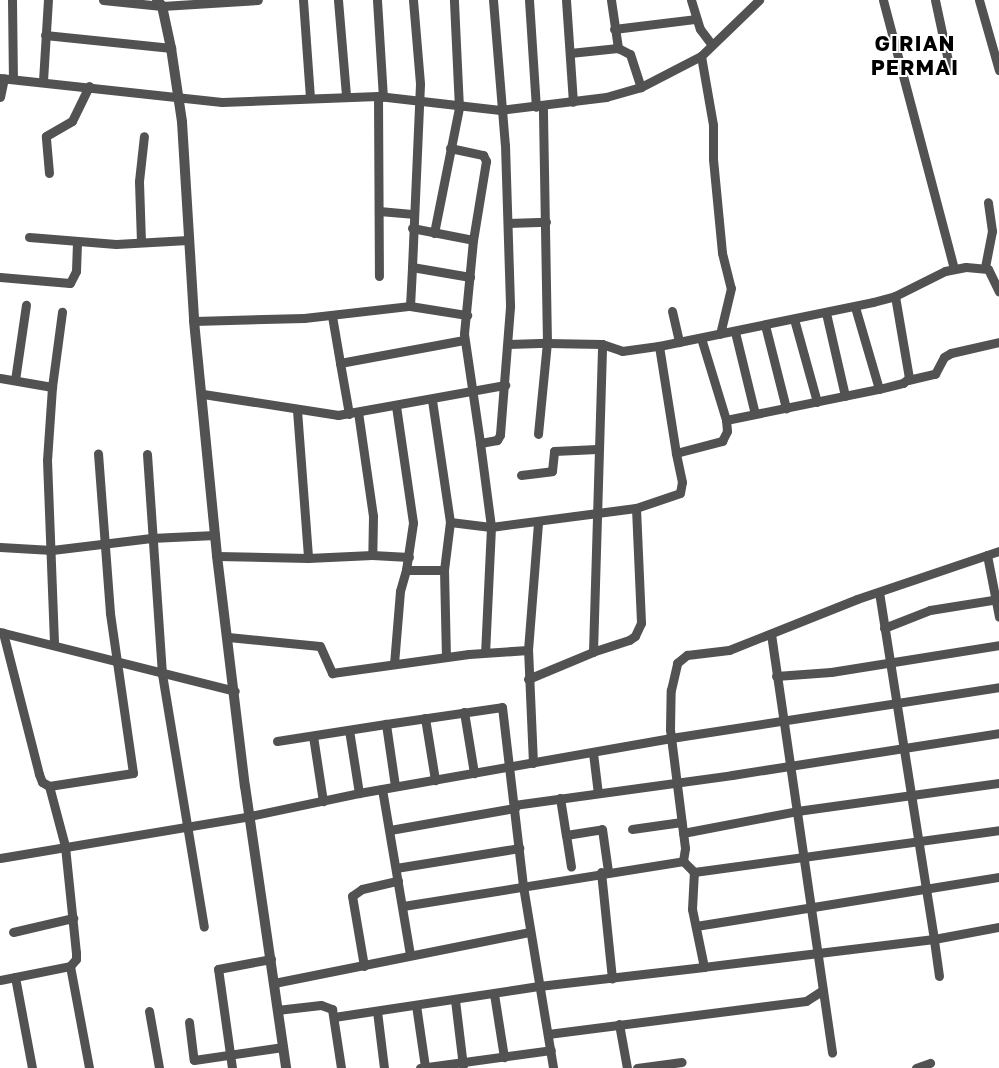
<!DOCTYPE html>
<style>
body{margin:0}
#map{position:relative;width:999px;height:1068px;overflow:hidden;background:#fff;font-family:"Golos Text",sans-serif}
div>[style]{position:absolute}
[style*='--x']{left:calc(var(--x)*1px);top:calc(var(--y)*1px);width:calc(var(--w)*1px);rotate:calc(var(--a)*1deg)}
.minor>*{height:9px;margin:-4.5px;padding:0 4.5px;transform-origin:4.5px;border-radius:4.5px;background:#525252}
.tertiary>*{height:10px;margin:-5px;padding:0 5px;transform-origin:5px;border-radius:5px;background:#525252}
span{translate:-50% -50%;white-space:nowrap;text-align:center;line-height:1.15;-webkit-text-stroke:4px #fff;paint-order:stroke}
.district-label{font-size:21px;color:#000;font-weight:700;letter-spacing:1px}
</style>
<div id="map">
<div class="minor">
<div style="--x:12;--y:0;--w:79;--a:89.3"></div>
<div style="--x:103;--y:0;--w:59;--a:5.8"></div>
<div style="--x:162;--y:6;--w:96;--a:-3.6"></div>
<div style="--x:303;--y:0;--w:98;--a:85.9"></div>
<div style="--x:338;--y:0;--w:96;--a:85.2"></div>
<div style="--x:377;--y:0;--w:97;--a:86.5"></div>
<div style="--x:413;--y:0;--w:84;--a:85.2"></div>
<div style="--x:420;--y:84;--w:183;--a:92.5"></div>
<div style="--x:412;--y:267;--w:59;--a:9.8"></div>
<div style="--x:493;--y:0;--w:145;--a:85.3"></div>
<div style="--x:505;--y:145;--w:162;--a:88.2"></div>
<div style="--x:510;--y:307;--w:128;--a:94.5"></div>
<div style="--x:500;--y:435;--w:6;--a:121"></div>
<div style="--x:497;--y:440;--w:17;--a:170"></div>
<div style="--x:480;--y:443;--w:85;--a:82.5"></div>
<div style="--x:491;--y:527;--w:146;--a:-7.5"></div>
<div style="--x:636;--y:508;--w:115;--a:87.5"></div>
<div style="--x:641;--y:623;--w:14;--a:115"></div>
<div style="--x:635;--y:636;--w:7;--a:146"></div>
<div style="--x:629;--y:640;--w:38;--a:162"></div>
<div style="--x:529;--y:0;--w:107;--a:86.3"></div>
<div style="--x:566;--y:0;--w:102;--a:86.1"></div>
<div style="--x:611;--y:0;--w:49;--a:81.7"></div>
<div style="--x:618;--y:48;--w:13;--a:27"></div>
<div style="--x:630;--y:54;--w:35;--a:72"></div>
<div style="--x:691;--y:0;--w:30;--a:73"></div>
<div style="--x:700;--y:29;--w:20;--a:53"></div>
<div style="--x:883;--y:0;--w:277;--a:75.2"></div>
<div style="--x:935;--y:0;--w:72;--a:77.9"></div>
<div style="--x:979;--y:0;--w:73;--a:74.1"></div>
<div style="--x:614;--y:29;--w:83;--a:-7"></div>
<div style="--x:45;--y:35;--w:127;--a:5.9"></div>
<div style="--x:570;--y:53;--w:48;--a:-5.9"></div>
<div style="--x:701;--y:56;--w:70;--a:80.1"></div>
<div style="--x:713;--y:125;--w:34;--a:90"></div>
<div style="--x:713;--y:159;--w:94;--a:84.5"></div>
<div style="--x:722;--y:253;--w:36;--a:76"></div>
<div style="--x:731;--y:288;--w:47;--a:103.4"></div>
<div style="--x:0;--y:78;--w:223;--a:6.2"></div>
<div style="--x:222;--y:102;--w:156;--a:-2.2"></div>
<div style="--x:378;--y:96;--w:123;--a:6.5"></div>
<div style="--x:500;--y:110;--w:107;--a:-7"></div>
<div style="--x:606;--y:97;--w:36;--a:-16"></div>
<div style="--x:641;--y:87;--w:68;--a:-27.3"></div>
<div style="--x:701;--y:56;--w:81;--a:-44"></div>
<div style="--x:43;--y:81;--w:81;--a:-86.5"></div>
<div style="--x:378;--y:96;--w:180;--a:89.7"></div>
<div style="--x:0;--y:97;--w:19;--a:-78"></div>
<div style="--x:450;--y:148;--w:34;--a:12"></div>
<div style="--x:483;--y:155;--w:7;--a:63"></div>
<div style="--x:486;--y:161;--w:80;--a:99.3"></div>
<div style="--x:473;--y:240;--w:94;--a:95.5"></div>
<div style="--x:464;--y:334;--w:110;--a:81.6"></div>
<div style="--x:49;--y:173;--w:37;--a:-95"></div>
<div style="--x:46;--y:136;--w:30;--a:-30"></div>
<div style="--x:72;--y:121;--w:39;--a:-64"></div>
<div style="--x:379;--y:211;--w:33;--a:5"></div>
<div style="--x:508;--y:223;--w:38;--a:-2"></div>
<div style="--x:412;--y:228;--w:62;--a:11.1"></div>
<div style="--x:434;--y:233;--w:127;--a:-78.7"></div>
<div style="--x:459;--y:108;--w:108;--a:-92.7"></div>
<div style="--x:29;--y:237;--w:87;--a:4.6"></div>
<div style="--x:116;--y:244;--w:72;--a:-3.2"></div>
<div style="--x:141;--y:242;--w:61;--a:-91.9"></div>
<div style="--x:139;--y:181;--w:45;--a:-83.7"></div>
<div style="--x:985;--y:267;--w:37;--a:-79"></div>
<div style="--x:992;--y:231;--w:29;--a:-98"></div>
<div style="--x:0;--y:277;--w:70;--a:4.9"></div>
<div style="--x:70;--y:283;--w:13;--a:-63"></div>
<div style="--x:76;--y:271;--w:30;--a:-88"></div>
<div style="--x:410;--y:306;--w:39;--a:-87"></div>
<div style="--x:855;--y:307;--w:85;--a:73.7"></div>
<div style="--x:672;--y:311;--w:32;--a:77"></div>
<div style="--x:826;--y:313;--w:85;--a:77.1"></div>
<div style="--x:332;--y:316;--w:48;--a:80.3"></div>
<div style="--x:794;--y:319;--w:86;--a:74.5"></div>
<div style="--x:194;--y:321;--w:110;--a:-1.6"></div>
<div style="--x:304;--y:318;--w:107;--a:-6.5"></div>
<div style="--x:410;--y:306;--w:58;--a:9"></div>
<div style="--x:765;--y:325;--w:86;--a:75.8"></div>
<div style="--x:735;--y:332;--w:84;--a:76.3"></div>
<div style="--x:701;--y:338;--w:86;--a:73"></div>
<div style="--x:726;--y:420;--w:156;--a:-11.5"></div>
<div style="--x:879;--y:389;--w:25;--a:-14"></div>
<div style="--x:903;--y:383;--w:8;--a:-40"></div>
<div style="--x:909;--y:378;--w:83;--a:-99.7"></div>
<div style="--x:509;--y:344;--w:38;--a:-2"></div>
<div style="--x:547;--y:343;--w:237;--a:-91"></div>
<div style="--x:659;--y:346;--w:108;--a:81"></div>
<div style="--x:0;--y:378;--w:53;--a:9.8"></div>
<div style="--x:52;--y:387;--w:73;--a:93.9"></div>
<div style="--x:47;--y:460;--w:185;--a:87.8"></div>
<div style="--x:15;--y:380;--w:76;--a:-81.7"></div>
<div style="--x:908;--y:380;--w:28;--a:-13"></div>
<div style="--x:935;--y:374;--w:19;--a:-62"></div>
<div style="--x:944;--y:357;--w:8;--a:-30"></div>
<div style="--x:951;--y:353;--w:49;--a:-12.9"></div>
<div style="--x:52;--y:387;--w:76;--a:-82.4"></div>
<div style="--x:203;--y:394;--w:137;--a:8.8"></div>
<div style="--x:338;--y:415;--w:170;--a:-10.2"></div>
<div style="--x:396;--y:406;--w:118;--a:81.7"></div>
<div style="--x:413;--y:523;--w:48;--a:98.5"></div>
<div style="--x:406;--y:570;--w:38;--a:0"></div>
<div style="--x:444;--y:570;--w:48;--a:-82.9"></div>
<div style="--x:450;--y:522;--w:123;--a:-98.4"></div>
<div style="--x:297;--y:410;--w:148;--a:85.7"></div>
<div style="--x:308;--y:558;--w:64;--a:-2.7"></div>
<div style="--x:358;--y:412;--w:105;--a:81.8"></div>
<div style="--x:373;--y:516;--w:39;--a:91"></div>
<div style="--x:372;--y:555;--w:37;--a:3"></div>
<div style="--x:349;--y:414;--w:52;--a:-100"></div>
<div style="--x:340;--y:363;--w:126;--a:-10.5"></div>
<div style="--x:538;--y:434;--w:91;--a:-84.4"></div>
<div style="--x:547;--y:343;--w:55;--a:1"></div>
<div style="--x:602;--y:344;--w:21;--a:19"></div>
<div style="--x:622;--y:351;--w:37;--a:-8"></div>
<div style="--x:659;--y:346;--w:218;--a:-11.6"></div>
<div style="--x:873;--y:302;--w:23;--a:-15"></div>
<div style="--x:895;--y:296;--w:56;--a:-26.6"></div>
<div style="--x:945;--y:271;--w:21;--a:-11"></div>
<div style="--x:966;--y:267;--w:22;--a:5"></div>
<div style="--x:988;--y:269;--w:25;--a:64"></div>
<div style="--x:147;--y:454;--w:221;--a:86.1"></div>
<div style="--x:162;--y:674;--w:256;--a:80.6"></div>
<div style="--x:521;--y:475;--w:31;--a:-7"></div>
<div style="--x:552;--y:471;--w:20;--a:-84"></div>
<div style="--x:554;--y:451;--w:43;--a:-2.7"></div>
<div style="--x:636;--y:508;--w:46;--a:-18.8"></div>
<div style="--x:680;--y:493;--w:11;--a:-80"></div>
<div style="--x:682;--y:482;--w:30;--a:-102"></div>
<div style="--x:676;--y:453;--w:48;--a:-14.6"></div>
<div style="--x:722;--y:441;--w:11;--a:-63"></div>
<div style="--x:727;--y:431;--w:11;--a:-95"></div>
<div style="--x:450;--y:522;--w:41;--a:7"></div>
<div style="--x:491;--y:527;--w:125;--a:92.7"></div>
<div style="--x:0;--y:547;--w:52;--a:3.3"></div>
<div style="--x:52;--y:550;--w:100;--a:-6.9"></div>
<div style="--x:151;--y:538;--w:64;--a:-2.7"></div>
<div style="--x:987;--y:555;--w:63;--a:79"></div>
<div style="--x:217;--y:556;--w:91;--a:1.3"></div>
<div style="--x:444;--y:570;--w:86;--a:88.7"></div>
<div style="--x:879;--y:592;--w:351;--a:81"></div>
<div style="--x:934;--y:939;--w:232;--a:173.1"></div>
<div style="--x:704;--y:967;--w:59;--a:-101.7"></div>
<div style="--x:692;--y:909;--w:37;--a:-87"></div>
<div style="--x:694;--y:872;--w:16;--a:-135"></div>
<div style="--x:683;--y:861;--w:13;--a:-81"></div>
<div style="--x:685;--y:848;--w:120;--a:-97.2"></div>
<div style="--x:670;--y:729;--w:39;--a:-89"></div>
<div style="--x:671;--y:690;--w:28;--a:-77"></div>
<div style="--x:677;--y:663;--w:13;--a:-39"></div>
<div style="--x:687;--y:655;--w:42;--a:-6.8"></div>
<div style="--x:729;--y:650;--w:138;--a:-21.7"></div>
<div style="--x:857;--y:599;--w:150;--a:-18.7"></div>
<div style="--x:884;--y:628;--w:49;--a:-21.4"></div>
<div style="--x:930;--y:610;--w:70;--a:-9.1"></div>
<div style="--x:0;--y:632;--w:242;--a:14.1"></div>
<div style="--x:771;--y:634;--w:423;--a:81.7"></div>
<div style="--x:228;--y:637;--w:92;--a:5.6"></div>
<div style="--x:320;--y:646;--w:30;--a:66"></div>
<div style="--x:332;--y:673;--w:138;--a:-7.9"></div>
<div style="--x:469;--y:654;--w:59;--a:-3.9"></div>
<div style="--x:394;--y:664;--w:73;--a:-85.3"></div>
<div style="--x:400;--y:591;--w:22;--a:-74"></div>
<div style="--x:776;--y:676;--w:55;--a:-4.2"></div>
<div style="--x:831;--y:672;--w:170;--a:-9.1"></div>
<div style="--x:528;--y:679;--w:70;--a:-22.6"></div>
<div style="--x:593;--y:652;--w:308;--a:-88.3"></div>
<div style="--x:464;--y:712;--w:62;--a:80.7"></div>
<div style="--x:425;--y:718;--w:63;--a:80.8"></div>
<div style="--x:349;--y:730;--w:64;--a:81"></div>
<div style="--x:313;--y:736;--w:66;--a:81.3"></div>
<div style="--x:277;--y:741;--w:110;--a:-8.9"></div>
<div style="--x:593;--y:753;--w:39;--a:83"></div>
<div style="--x:533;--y:763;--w:113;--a:-92.5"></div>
<div style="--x:528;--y:650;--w:127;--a:-85.5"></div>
<div style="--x:49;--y:786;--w:85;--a:-8.8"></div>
<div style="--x:133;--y:773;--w:162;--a:-98.2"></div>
<div style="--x:110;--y:613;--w:160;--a:-94.3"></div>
<div style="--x:395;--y:786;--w:63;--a:-98.3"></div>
<div style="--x:386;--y:724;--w:117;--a:-8.3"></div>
<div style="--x:502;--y:707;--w:180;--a:83.3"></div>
<div style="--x:523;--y:886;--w:184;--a:80.6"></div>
<div style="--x:382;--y:789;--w:168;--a:80.4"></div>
<div style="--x:560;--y:798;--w:37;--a:81"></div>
<div style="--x:566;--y:835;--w:36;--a:-9"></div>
<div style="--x:602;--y:829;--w:42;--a:81.9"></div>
<div style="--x:514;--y:805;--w:220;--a:-7.8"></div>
<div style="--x:732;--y:775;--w:270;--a:-8.9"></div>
<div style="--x:632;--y:829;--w:50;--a:-8"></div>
<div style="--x:390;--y:830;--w:127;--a:-10"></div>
<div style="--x:683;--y:833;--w:116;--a:-10.9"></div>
<div style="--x:797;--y:811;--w:204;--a:-7.9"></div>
<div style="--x:566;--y:835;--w:32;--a:81"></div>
<div style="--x:0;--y:858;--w:254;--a:-9.5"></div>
<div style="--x:250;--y:816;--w:111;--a:-11.9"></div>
<div style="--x:359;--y:793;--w:317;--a:-10"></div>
<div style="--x:671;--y:738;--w:332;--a:-8.8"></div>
<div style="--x:396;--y:868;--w:125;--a:-9.2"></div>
<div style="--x:601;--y:872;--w:107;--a:84.1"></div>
<div style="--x:694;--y:872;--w:308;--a:-7.8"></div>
<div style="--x:403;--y:906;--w:284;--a:-9.1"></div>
<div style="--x:696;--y:926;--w:307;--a:-9.2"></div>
<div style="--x:13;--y:932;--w:62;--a:-13.1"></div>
<div style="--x:70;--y:966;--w:104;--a:79.4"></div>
<div style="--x:364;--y:966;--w:71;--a:-99.7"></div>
<div style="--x:352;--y:896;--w:12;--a:-35"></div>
<div style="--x:362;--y:889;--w:37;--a:-13"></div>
<div style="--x:939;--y:976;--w:37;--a:-98"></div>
<div style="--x:934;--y:939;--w:66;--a:-10.5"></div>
<div style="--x:15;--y:977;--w:93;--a:79.4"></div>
<div style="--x:0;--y:980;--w:71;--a:-11.3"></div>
<div style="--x:70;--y:966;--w:9;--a:-49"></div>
<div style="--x:76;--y:959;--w:6;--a:-90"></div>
<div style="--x:76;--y:953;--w:108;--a:-95.9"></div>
<div style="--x:65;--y:846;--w:62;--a:-104.9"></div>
<div style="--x:49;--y:786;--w:8;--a:-150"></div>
<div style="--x:42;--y:782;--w:9;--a:-111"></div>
<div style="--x:39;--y:774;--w:146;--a:-104.3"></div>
<div style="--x:274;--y:983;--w:261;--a:-11.3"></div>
<div style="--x:494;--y:994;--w:64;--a:81"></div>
<div style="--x:455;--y:1000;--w:66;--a:83.1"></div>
<div style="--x:416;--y:1005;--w:63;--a:81.7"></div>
<div style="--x:277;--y:1010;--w:44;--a:-6.5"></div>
<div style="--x:321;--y:1005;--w:12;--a:20"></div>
<div style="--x:332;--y:1009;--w:60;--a:81.3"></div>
<div style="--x:149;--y:1011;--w:58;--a:80"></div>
<div style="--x:377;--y:1011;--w:57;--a:83"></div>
<div style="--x:334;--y:1017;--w:207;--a:-8.6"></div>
<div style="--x:539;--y:986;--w:166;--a:-6.6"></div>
<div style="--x:189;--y:1022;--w:38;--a:83"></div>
<div style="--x:194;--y:1060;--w:90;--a:-8.3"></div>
<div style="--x:619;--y:1024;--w:45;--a:79.7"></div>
<div style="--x:548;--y:1034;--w:260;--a:-7.3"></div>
<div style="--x:806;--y:1001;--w:20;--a:-33"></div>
<div style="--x:232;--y:1068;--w:100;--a:-98"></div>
<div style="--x:218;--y:969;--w:54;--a:-10.7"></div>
<div style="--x:420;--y:1068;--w:132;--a:-7.8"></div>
<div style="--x:637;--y:1068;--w:45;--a:-7.6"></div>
<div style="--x:916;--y:1068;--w:15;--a:-20"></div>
</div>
<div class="tertiary">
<div style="--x:157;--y:0;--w:8;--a:50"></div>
<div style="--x:162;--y:6;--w:43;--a:77.9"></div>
<div style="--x:171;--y:48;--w:75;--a:81.5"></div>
<div style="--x:182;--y:122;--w:199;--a:86.5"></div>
<div style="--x:194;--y:321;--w:236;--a:84.4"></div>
<div style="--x:217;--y:556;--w:232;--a:83.1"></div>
<div style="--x:245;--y:786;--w:285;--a:81.7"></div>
</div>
<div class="district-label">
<span style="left:915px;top:55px">GIRIAN<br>PERMAI</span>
</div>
</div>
